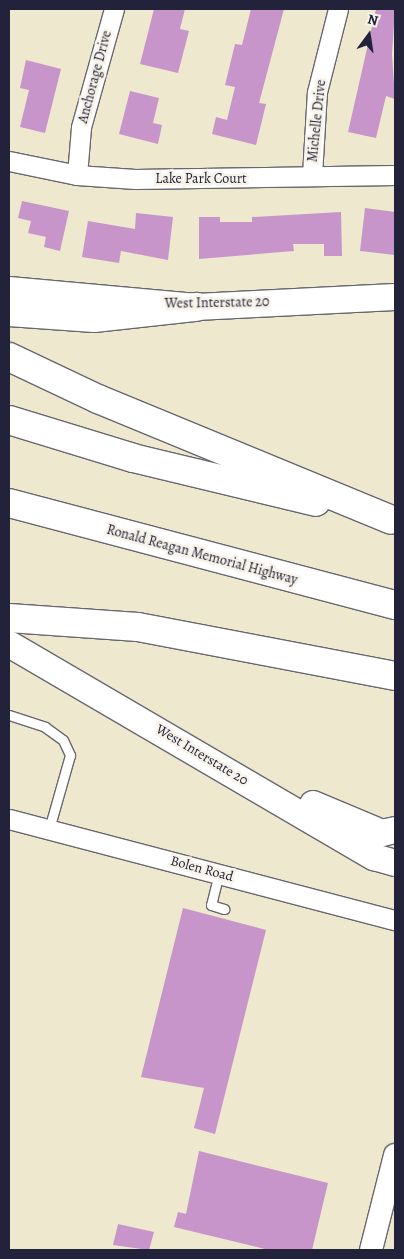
<!DOCTYPE html>
<style>
body{margin:0}
#map{position:relative;width:404px;height:1259px;overflow:hidden;background:#ede8ce;font-family:Alegreya,serif}
div>[style]{position:absolute}
[style*='--x']{left:calc(var(--x)*1px);top:calc(var(--y)*1px);width:calc(var(--w)*1px);rotate:calc(var(--a)*1deg)}
.building>*{inset:0;background:#c895ca}
.roads{filter:drop-shadow(1px 0 #69676e) drop-shadow(-1px 0 #69676e) drop-shadow(0 1px #69676e) drop-shadow(0 -1px #69676e)}
.service>*{height:9px;margin:-4.5px;padding:0 4.5px;transform-origin:4.5px;border-radius:4.5px;background:#fff}
.minor>*{height:19px;margin:-9.5px;padding:0 9.5px;transform-origin:9.5px;border-radius:9.5px;background:#fff}
.tertiary>*{height:22px;margin:-11px;padding:0 11px;transform-origin:11px;border-radius:11px;background:#fff}
.secondary>*{height:26px;margin:-13px;padding:0 13px;transform-origin:13px;border-radius:13px;background:#fff}
.motorway>*{height:28px;margin:-14px;padding:0 14px;transform-origin:14px;border-radius:14px;background:#fff}
span{translate:-50% -50%;white-space:nowrap;text-align:center;line-height:1.15;-webkit-text-stroke:5px #f7f3e8;paint-order:stroke}
.street-label{font-size:14px;color:#22223b}
.frame{position:absolute;inset:0;border:10px solid #22223b;pointer-events:none}
.north{position:absolute;left:344px;top:10px;width:50px;height:50px;-webkit-text-stroke:4px #f7f3e8;paint-order:stroke;rotate:14deg;font-size:14px;font-weight:700;line-height:20px;text-align:center;color:#22223b}
.north::after{content:'';display:block;margin:auto;width:18px;height:22px;background:#22223b;clip-path:polygon(50% 0,100% 100%,50% 72%,0 100%)}
</style>
<div id="map">
<div class="building">
<div style="clip-path:polygon(154px 9px,185px 9px,180px 29px,189px 31px,178px 73px,140px 64px)"></div>
<div style="clip-path:polygon(251px 9px,284px 9px,259px 103px,266px 104px,256px 145px,212px 134px,216px 117px,227px 120px,235px 87px,225px 85px,235px 44px,242px 45px)"></div>
<div style="clip-path:polygon(376px 9px,395px 9px,392px 54px,395px 99px,386px 96px,376px 138px,348px 132px)"></div>
<div style="clip-path:polygon(26px 60px,61px 69px,45px 133px,20px 127px,29px 90px,20px 88px)"></div>
<div style="clip-path:polygon(130px 91px,159px 98px,153px 123px,162px 125px,158px 144px,119px 134px)"></div>
<div style="clip-path:polygon(22px 201px,69px 211px,60px 251px,44px 247px,46px 237px,28px 233px,31px 221px,18px 218px)"></div>
<div style="clip-path:polygon(365px 208px,395px 212px,395px 255px,360px 251px)"></div>
<div style="clip-path:polygon(341px 212px,342px 256px,324px 256px,324px 244px,293px 244px,294px 251px,199px 259px,199px 217px,220px 217px,220px 222px,252px 222px,252px 217px)"></div>
<div style="clip-path:polygon(136px 213px,173px 217px,168px 260px,121px 251px,119px 263px,82px 257px,88px 221px,135px 229px)"></div>
<div style="clip-path:polygon(183px 908px,266px 930px,215px 1134px,194px 1128px,204px 1088px,141px 1077px)"></div>
<div style="clip-path:polygon(199px 1151px,328px 1183px,312px 1250px,269px 1250px,174px 1227px,178px 1212px,186px 1214px)"></div>
<div style="clip-path:polygon(118px 1224px,154px 1232px,149px 1250px,113px 1245px)"></div>
</div>
<div class="roads">
<div class="service">
<div style="--x:9;--y:715;--w:38;--a:18"></div>
<div style="--x:45;--y:727;--w:22;--a:36"></div>
<div style="--x:63;--y:740;--w:17;--a:65"></div>
<div style="--x:70;--y:755;--w:77;--a:105.8"></div>
<div style="--x:219;--y:873;--w:33;--a:104"></div>
<div style="--x:211;--y:905;--w:14;--a:17"></div>
</div>
<div class="minor">
<div style="--x:9;--y:161;--w:69;--a:11.6"></div>
<div style="--x:77;--y:175;--w:58;--a:3.9"></div>
<div style="--x:135;--y:179;--w:260;--a:-0.9"></div>
<div style="--x:77;--y:175;--w:48;--a:-85.2"></div>
<div style="--x:81;--y:127;--w:123;--a:-74.4"></div>
<div style="--x:312;--y:175;--w:83;--a:-86.6"></div>
<div style="--x:317;--y:92;--w:86;--a:-75.8"></div>
<div style="--x:9;--y:819;--w:399;--a:14.7"></div>
</div>
<div class="tertiary">
<div style="--x:371;--y:1250;--w:98;--a:-75.8"></div>
</div>
<div class="secondary">
<div style="--x:9;--y:290;--w:188;--a:5.2"></div>
<div style="--x:196;--y:307;--w:199;--a:-2.9"></div>
<div style="--x:9;--y:644;--w:423;--a:30.3"></div>
<div style="--x:374;--y:857;--w:22;--a:16"></div>
<div style="--x:313;--y:804;--w:75;--a:22.8"></div>
<div style="--x:382;--y:833;--w:13;--a:-13"></div>
</div>
<div class="motorway">
<div style="--x:9;--y:312;--w:85;--a:4"></div>
<div style="--x:94;--y:318;--w:103;--a:-6.2"></div>
<div style="--x:9;--y:357;--w:98;--a:25.3"></div>
<div style="--x:98;--y:399;--w:317;--a:22.4"></div>
<div style="--x:9;--y:420;--w:130;--a:17"></div>
<div style="--x:133;--y:458;--w:188;--a:13.5"></div>
<div style="--x:9;--y:503;--w:399;--a:14.8"></div>
<div style="--x:9;--y:618;--w:129;--a:4"></div>
<div style="--x:138;--y:627;--w:262;--a:10.8"></div>
</div>
</div>
<div class="street-label">
<span style="left:95px;top:77px;rotate:-75deg">Anchorage Drive</span>
<span style="left:317px;top:121px;rotate:-84deg">Michelle Drive</span>
<span style="left:201px;top:179px">Lake Park Court</span>
<span style="left:217px;top:303px;rotate:-1deg">West Interstate 20</span>
<span style="left:202px;top:555px;rotate:15deg">Ronald Reagan Memorial Highway</span>
<span style="left:202px;top:755px;rotate:31deg">West Interstate 20</span>
<span style="left:202px;top:869px;rotate:15deg">Bolen Road</span>
</div>
<div class="frame"></div>
<div class="north">N</div>
</div>
